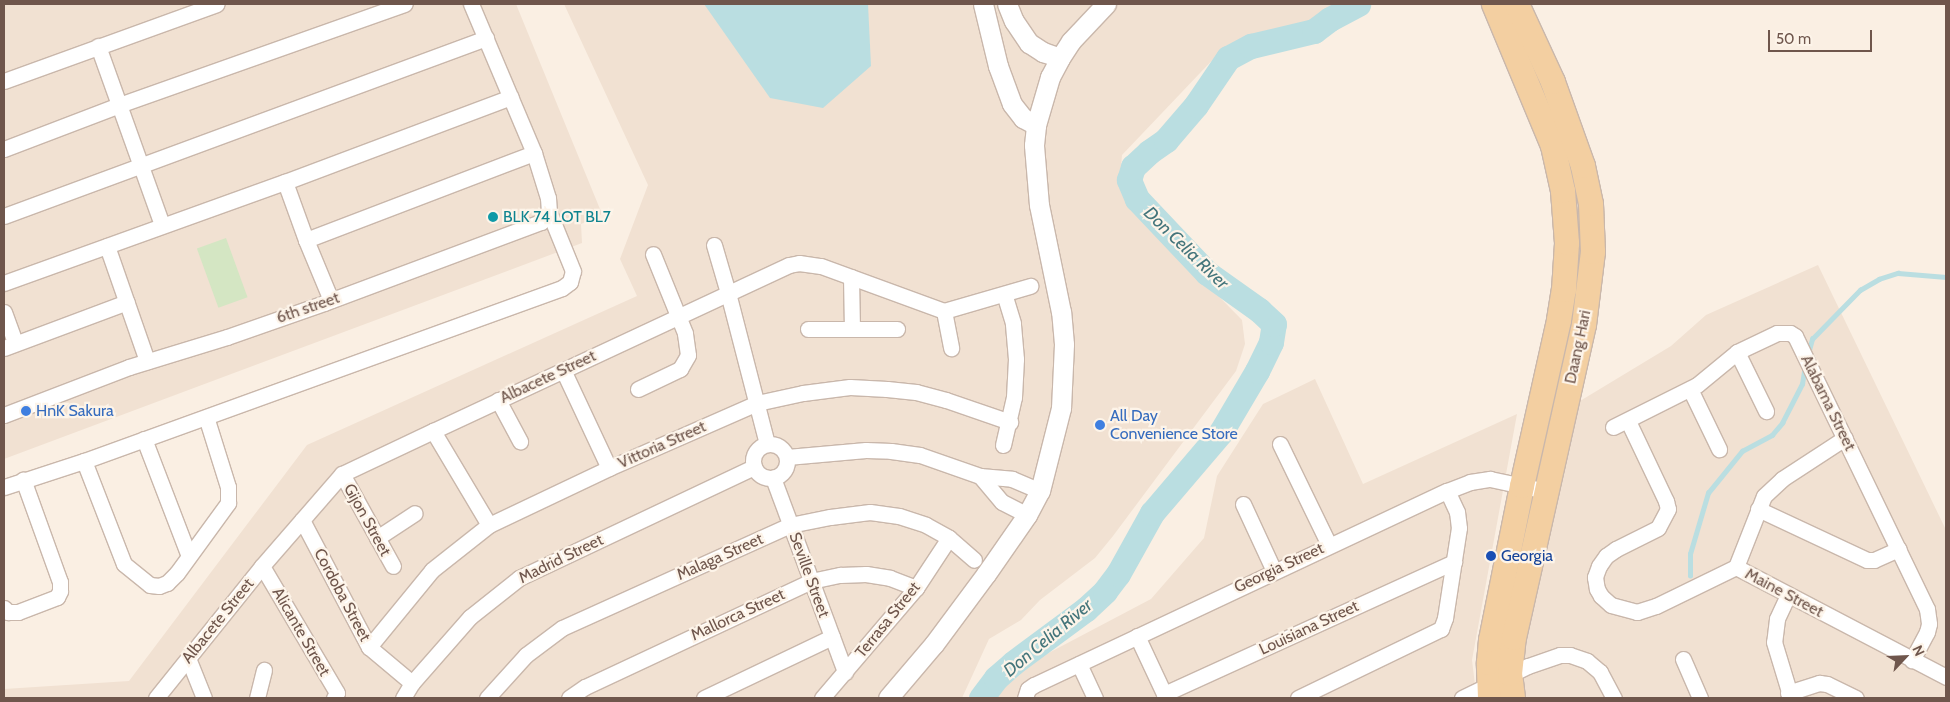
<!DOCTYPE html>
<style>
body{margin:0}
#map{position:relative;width:1950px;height:702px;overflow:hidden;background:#faefe3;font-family:Cabin,sans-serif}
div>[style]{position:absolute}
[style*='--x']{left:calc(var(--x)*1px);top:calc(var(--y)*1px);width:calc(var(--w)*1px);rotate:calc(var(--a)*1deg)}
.residential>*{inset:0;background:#f1e1d2}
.green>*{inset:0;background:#d4e6c3;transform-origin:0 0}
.water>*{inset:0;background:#badee1}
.stream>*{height:4.5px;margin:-2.25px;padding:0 2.25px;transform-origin:2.25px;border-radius:2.25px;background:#badee1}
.river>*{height:25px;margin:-12.5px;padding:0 12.5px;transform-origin:12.5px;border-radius:12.5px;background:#badee1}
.roads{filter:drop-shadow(1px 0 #c9b7ab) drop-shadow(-1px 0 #c9b7ab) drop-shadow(0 1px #c9b7ab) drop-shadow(0 -1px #c9b7ab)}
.minor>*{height:15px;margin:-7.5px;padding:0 7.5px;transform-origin:7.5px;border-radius:7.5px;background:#fff}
.minor>.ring{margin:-7.5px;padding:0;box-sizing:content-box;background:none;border:15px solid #fff;border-radius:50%}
.tertiary>*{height:19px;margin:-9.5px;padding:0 9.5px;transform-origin:9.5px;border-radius:9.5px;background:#fff}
.primary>*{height:24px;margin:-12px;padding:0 12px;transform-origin:12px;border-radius:12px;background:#f3cfa1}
.dots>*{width:14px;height:14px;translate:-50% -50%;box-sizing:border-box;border:2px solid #fdf4e9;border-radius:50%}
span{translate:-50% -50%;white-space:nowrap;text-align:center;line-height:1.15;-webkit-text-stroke:4.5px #fdf4e9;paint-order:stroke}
.culture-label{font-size:16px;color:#0d838f}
.left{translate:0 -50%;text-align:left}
.street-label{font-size:16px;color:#6f564c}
.shop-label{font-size:16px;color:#366cbe}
.transit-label{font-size:16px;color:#164399}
.water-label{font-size:18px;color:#44757b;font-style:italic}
.frame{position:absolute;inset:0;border:5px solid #6f564c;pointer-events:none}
.north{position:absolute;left:1880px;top:632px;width:50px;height:50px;-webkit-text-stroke:4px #fdf4e9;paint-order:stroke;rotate:65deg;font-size:14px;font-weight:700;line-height:20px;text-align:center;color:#6f564c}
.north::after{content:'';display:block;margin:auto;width:18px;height:22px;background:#6f564c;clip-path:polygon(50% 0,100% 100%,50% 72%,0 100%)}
.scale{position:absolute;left:1768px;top:30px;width:104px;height:22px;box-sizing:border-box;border:2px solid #6f564c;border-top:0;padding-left:6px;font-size:15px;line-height:18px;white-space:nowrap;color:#6f564c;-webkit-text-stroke:4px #fdf4e9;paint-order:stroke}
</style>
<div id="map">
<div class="residential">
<div style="clip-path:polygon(4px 4px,516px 4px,602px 214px,581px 224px,582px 243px,4px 459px)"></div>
<div style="clip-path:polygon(564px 4px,1337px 4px,1297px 28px,1245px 36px,1220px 52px,1122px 155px,1120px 179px,1127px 203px,1242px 320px,1245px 344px,1236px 371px,1113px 536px,1095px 558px,1040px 600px,1021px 620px,989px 639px,962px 698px,4px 698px,4px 689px,129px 681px,307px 445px,637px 296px,620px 259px,648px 185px)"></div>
<div style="clip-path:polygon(1818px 265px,1946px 530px,1946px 697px,1519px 698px,1519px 653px,1580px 401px,1671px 346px,1706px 315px)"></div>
<div style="clip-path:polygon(1315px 379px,1363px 484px,1517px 414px,1472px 660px,1475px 685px,1472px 698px,993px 698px,1022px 667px,1151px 599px,1204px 538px,1217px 476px,1263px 404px)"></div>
</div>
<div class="green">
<div style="left:226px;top:238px;width:63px;height:31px;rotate:70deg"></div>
</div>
<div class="water">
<div style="clip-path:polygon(704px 4px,868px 4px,871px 66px,823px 108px,770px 98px)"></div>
</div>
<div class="stream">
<div style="--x:1808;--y:354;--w:16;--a:-75"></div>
<div style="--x:1812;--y:339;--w:69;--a:-45.6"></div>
<div style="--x:1860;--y:290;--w:22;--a:-30"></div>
<div style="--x:1879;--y:279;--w:20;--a:-18"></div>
<div style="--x:1898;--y:273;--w:48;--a:4.8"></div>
<div style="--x:1690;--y:576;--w:22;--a:-90"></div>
<div style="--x:1690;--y:554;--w:64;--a:-73.6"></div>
<div style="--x:1708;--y:493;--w:54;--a:-51"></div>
<div style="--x:1742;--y:451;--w:34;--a:-28"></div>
<div style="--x:1772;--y:435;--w:16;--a:-50"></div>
<div style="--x:1782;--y:423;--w:44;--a:-62.9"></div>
<div style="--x:1802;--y:384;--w:18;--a:-81"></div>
</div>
<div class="river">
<div style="--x:981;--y:698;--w:25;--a:-53"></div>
<div style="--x:996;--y:678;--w:23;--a:-41"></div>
<div style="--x:1013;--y:663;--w:91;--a:-36.5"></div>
<div style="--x:1086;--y:609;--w:26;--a:-43"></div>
<div style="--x:1105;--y:591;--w:21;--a:-53"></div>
<div style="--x:1118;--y:574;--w:70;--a:-60.9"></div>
<div style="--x:1152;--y:513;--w:106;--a:-49.6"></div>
<div style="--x:1221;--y:432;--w:71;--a:-59.5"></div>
<div style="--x:1257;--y:371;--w:32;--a:-64"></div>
<div style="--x:1271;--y:342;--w:18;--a:-81"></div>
<div style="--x:1274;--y:324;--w:21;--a:-137"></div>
<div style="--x:1259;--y:310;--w:64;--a:-144.6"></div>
<div style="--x:1207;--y:273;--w:102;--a:-133.4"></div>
<div style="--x:1137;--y:199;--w:21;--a:-113"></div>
<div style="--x:1129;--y:180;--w:14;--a:-73"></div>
<div style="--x:1133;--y:167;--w:22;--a:-43"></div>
<div style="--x:1149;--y:152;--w:21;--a:-35"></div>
<div style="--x:1166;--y:140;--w:46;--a:-49.4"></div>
<div style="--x:1196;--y:105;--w:57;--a:-55.8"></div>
<div style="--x:1228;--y:58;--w:26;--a:-28"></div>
<div style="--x:1251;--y:46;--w:65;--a:-13.4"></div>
<div style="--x:1314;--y:31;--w:20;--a:-37"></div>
<div style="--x:1330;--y:19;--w:32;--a:-28"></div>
</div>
<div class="roads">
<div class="minor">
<div style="--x:98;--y:46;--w:190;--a:70.3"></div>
<div style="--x:4;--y:81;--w:226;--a:-19.9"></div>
<div style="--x:4;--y:149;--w:123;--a:-20.9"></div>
<div style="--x:119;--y:105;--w:303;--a:-19.5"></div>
<div style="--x:285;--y:182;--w:62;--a:70.1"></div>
<div style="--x:306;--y:240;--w:65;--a:67.4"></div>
<div style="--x:4;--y:216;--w:514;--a:-20.27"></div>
<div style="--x:306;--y:240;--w:244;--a:-20.9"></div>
<div style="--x:714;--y:245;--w:50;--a:73.7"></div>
<div style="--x:728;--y:293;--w:156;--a:75.5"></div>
<div style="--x:107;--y:246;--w:122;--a:70.8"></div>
<div style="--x:851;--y:277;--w:51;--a:88.9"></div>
<div style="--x:4;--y:283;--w:299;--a:-19.8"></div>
<div style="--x:285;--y:182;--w:241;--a:-20.6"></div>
<div style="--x:944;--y:311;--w:38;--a:79"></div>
<div style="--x:4;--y:312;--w:33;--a:70"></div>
<div style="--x:808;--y:329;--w:89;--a:0"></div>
<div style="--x:4;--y:348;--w:131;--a:-20.5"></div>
<div style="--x:1737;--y:352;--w:66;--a:63.8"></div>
<div style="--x:563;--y:370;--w:108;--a:64.9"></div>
<div style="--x:638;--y:389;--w:47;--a:-25.5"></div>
<div style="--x:680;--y:369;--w:16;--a:-60"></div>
<div style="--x:688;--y:355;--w:22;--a:-98"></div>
<div style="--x:685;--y:333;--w:85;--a:-112.1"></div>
<div style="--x:1690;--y:389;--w:67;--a:64.2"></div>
<div style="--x:498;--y:400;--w:47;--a:61.8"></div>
<div style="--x:4;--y:415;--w:134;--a:-21"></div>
<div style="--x:129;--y:367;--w:102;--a:-17"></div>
<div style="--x:227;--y:337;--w:103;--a:-19.3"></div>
<div style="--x:324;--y:303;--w:232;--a:-20.5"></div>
<div style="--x:541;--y:222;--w:13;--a:-51"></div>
<div style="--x:549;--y:212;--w:14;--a:-94"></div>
<div style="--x:548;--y:198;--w:47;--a:-107.3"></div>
<div style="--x:534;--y:153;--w:162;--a:-112.9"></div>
<div style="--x:1628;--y:421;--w:89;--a:64.6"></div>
<div style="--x:1666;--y:501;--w:8;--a:76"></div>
<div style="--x:1668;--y:509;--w:21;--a:118"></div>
<div style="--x:1658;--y:528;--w:47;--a:153.4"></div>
<div style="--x:1616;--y:549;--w:12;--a:145"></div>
<div style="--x:1606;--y:556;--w:12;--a:125"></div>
<div style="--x:1599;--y:566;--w:12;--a:110"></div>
<div style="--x:1595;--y:577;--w:12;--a:81"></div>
<div style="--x:1597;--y:589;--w:8;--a:60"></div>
<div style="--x:1601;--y:596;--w:13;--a:42"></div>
<div style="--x:1611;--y:605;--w:27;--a:15"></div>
<div style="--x:1637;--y:612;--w:20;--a:-18"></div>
<div style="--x:1656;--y:606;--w:89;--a:-26"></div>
<div style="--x:1613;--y:427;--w:94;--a:-26.6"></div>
<div style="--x:1697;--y:385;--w:52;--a:-39.5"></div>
<div style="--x:1737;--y:352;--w:44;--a:-25.4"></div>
<div style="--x:1777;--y:333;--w:13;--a:0"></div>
<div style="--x:1790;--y:333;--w:6;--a:31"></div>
<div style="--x:1795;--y:336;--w:303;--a:64.2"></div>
<div style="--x:1927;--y:609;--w:15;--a:82"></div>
<div style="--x:1929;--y:624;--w:8;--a:104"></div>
<div style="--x:1927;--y:632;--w:32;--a:118"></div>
<div style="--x:433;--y:431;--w:109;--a:59.2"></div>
<div style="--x:144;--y:439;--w:125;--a:69"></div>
<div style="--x:1280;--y:444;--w:112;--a:64.1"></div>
<div class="ring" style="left:753px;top:444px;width:19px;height:19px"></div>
<div style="--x:1003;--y:445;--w:49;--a:-77.1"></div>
<div style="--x:1014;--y:397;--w:38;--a:-87"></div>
<div style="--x:1016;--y:359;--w:36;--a:-95"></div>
<div style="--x:1013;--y:323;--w:30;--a:-107"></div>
<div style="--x:787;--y:457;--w:79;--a:-5.1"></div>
<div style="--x:866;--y:450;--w:25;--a:2"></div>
<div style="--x:891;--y:451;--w:29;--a:8"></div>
<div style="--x:920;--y:455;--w:64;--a:19.3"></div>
<div style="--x:980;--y:476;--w:32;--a:5"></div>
<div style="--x:1012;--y:479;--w:30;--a:23"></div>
<div style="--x:84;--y:461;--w:110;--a:68.8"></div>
<div style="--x:124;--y:564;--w:33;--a:39"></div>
<div style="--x:150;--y:585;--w:9;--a:6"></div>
<div style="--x:159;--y:586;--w:9;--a:-21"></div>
<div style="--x:167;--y:583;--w:14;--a:-45"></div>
<div style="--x:177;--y:573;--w:87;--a:-53.9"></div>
<div style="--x:228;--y:503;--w:16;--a:-90"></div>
<div style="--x:228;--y:487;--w:73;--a:-107.4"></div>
<div style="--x:342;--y:474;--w:105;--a:61"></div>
<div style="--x:980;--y:476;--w:34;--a:50"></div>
<div style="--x:1002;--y:502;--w:28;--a:27"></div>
<div style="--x:773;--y:478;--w:207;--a:69.6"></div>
<div style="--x:4;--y:487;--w:84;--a:-18"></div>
<div style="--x:84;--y:461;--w:508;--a:-19.9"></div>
<div style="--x:562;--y:288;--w:10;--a:-37"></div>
<div style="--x:570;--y:282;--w:11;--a:-75"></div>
<div style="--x:573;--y:271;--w:64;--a:-112.1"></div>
<div style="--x:1243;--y:504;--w:74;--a:65.2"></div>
<div style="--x:1758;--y:509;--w:120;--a:25.1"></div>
<div style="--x:1867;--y:560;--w:7;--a:0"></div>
<div style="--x:1874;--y:560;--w:27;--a:-24"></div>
<div style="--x:302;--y:520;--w:144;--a:62.2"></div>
<div style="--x:369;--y:647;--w:56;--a:39.9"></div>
<div style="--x:377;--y:538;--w:45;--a:-33.3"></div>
<div style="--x:262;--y:566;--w:147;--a:59.4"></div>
<div style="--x:337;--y:693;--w:6;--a:121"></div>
<div style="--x:1736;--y:567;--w:237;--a:27.6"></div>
<div style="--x:1736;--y:567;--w:76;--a:-68.5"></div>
<div style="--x:1764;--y:496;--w:25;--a:-43"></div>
<div style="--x:1782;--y:479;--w:75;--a:-33.1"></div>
<div style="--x:1788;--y:595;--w:26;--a:115"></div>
<div style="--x:1777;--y:619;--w:23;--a:97"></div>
<div style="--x:1774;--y:642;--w:59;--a:73.1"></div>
<div style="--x:4;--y:608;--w:6;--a:45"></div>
<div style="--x:8;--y:612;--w:10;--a:0"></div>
<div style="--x:18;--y:612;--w:42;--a:-21"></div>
<div style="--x:57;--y:597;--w:7;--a:-63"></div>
<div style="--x:60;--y:591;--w:9;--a:-90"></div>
<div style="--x:60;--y:582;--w:109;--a:-109.8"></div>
<div style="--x:1137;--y:636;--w:68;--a:64.9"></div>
<div style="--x:369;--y:647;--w:99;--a:-50.7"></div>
<div style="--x:432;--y:570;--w:73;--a:-38.3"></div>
<div style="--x:489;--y:525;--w:133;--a:-25.4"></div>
<div style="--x:609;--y:468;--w:162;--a:-23.7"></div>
<div style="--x:757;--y:403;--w:47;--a:-12.3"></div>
<div style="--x:803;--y:393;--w:47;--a:-7.3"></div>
<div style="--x:850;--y:387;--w:37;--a:3"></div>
<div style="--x:887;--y:389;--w:29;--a:6"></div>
<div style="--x:916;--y:392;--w:31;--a:15"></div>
<div style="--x:946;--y:400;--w:68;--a:19"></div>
<div style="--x:188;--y:658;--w:43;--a:68.2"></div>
<div style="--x:1683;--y:659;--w:43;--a:66.4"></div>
<div style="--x:1079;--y:664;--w:38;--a:65"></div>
<div style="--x:1788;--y:693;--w:33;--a:-18"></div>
<div style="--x:1819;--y:683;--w:8;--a:7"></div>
<div style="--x:1827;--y:684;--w:32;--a:26"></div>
<div style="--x:1164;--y:694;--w:319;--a:-24.5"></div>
<div style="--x:156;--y:698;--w:169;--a:-51.2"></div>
<div style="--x:262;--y:566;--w:122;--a:-49"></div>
<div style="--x:342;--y:474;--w:101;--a:-25.3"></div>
<div style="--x:433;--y:431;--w:393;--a:-25"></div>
<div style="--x:789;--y:265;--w:10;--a:-11"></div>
<div style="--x:799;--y:263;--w:22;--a:8"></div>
<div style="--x:821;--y:266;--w:131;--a:20.1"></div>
<div style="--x:944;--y:311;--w:90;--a:-16.2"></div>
<div style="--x:257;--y:698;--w:29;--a:-76"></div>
<div style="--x:403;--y:698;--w:17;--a:-59"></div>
<div style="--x:412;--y:683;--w:88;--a:-48.7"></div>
<div style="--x:470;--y:617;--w:63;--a:-38.5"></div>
<div style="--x:519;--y:578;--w:260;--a:-25.3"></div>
<div style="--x:487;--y:698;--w:58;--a:-47.8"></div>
<div style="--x:526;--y:655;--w:45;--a:-36.9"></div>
<div style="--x:562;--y:628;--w:250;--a:-24.3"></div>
<div style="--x:790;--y:525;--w:41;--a:-11.3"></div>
<div style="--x:830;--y:517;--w:40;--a:-7.1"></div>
<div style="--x:870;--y:512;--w:29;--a:8"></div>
<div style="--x:899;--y:516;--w:28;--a:18"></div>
<div style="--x:926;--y:525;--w:26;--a:29"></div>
<div style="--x:949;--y:538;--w:33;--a:41"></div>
<div style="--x:569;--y:698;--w:19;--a:-35"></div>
<div style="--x:585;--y:687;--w:250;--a:-25.1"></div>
<div style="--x:811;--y:581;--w:30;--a:-12"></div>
<div style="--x:840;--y:575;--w:26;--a:-2"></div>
<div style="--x:866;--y:574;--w:24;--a:9"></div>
<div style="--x:890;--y:578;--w:28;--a:21"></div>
<div style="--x:704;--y:698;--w:142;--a:-25.5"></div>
<div style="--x:822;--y:698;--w:145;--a:-49.5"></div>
<div style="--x:916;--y:588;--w:60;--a:-56.6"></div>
<div style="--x:1025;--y:698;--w:9;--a:-72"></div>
<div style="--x:1028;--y:689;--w:7;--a:-34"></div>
<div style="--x:1034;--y:685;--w:456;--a:-25.2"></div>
<div style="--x:1447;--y:491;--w:25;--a:-21"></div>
<div style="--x:1470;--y:482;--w:20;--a:-9"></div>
<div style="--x:1490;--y:479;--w:57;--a:12.1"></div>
<div style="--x:1298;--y:698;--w:159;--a:-25.8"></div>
<div style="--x:1441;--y:629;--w:12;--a:-70"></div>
<div style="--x:1445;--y:618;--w:91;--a:-81.2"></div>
<div style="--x:1459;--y:528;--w:16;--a:-97"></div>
<div style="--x:1457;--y:512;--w:23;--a:-115"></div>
<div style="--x:1462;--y:698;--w:73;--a:-25.9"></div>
<div style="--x:1528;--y:666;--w:34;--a:-19"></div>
<div style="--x:1560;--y:655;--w:10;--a:0"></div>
<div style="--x:1570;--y:655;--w:18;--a:19"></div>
<div style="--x:1587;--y:661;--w:17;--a:40"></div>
<div style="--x:1600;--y:672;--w:30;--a:62"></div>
</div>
<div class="tertiary">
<div style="--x:983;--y:4;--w:64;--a:76.4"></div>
<div style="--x:998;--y:66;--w:40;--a:69.8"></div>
<div style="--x:1012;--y:104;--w:18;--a:52"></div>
<div style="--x:1023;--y:118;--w:15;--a:28"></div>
<div style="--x:1007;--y:4;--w:18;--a:68"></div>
<div style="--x:1014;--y:21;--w:27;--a:56"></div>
<div style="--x:1029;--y:43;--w:17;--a:33"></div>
<div style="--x:1043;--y:52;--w:18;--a:19"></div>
<div style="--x:888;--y:698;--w:71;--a:-49.6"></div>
<div style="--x:934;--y:644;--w:87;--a:-53.4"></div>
<div style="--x:986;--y:574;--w:72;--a:-55.2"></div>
<div style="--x:1027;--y:515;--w:27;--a:-62"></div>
<div style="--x:1040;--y:491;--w:86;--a:-75.8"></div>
<div style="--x:1061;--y:408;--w:64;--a:-87.3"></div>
<div style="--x:1064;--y:344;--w:32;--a:-95"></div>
<div style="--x:1061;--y:312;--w:109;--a:-101.6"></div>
<div style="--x:1039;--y:205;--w:60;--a:-94.8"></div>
<div style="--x:1034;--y:145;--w:20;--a:-84"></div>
<div style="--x:1036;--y:125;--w:50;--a:-73.7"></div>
<div style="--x:1050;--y:77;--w:21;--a:-62"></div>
<div style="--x:1060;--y:58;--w:20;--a:-57"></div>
<div style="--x:1071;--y:41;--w:51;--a:-46.6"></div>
</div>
<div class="primary">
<div style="--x:1490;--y:698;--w:35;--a:-92"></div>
<div style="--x:1489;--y:663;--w:23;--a:-85"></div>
<div style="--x:1491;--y:640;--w:157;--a:-78.6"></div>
<div style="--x:1522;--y:486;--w:170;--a:-77.4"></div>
<div style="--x:1559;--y:320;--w:30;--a:-81"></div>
<div style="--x:1564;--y:290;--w:47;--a:-86.3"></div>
<div style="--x:1567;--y:243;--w:52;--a:-94.4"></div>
<div style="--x:1563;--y:191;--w:46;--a:-102.5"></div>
<div style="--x:1553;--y:146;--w:154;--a:-112.6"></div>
<div style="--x:1513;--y:698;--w:24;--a:-97"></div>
<div style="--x:1510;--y:674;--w:36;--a:-84"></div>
<div style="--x:1514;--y:638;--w:321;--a:-77.4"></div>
<div style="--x:1584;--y:325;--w:74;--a:-83"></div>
<div style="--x:1593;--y:252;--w:48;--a:-92.4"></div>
<div style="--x:1591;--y:204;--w:39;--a:-102"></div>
<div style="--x:1583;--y:166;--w:89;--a:-109.7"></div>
<div style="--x:1553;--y:82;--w:86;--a:-114.8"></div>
</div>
</div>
<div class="dots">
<div style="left:493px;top:217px;background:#0f9aa8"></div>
<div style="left:26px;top:411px;background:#3f7fe0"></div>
<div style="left:1100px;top:425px;background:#3f7fe0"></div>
<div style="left:1491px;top:556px;background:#1a4fb4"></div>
</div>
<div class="culture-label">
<span class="left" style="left:503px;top:217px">BLK 74 LOT BL7</span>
</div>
<div class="street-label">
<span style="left:308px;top:308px;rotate:-19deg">6th street</span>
<span style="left:1578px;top:347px;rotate:-78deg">Daang Hari</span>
<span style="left:548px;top:377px;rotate:-25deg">Albacete Street</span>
<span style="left:1828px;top:403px;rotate:64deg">Alabama Street</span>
<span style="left:662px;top:445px;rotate:-24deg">Vittoria Street</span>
<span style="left:367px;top:520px;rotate:61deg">Gijon Street</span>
<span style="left:720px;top:557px;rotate:-24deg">Malaga Street</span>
<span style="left:561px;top:559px;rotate:-26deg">Madrid Street</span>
<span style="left:1279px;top:568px;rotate:-25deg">Georgia Street</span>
<span style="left:809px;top:575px;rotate:70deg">Seville Street</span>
<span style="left:1784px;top:593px;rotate:28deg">Maine Street</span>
<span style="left:342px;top:595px;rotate:62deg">Cordoba Street</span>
<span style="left:738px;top:615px;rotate:-25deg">Mallorca Street</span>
<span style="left:888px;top:620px;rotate:-51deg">Terrasa Street</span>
<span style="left:218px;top:621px;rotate:-51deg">Albacete Street</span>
<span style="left:1309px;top:628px;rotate:-25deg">Louisiana Street</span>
<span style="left:301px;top:632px;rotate:60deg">Alicante Street</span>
</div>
<div class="shop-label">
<span class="left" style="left:36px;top:411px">HnK Sakura</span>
<span class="left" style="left:1110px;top:425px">All Day<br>Convenience Store</span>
</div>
<div class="transit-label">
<span class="left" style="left:1501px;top:556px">Georgia</span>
</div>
<div class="water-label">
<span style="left:1186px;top:248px;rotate:44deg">Don Celia River</span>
<span style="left:1048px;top:638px;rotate:-40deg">Don Celia River</span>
</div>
<div class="frame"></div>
<div class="north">N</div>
<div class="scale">50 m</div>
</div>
